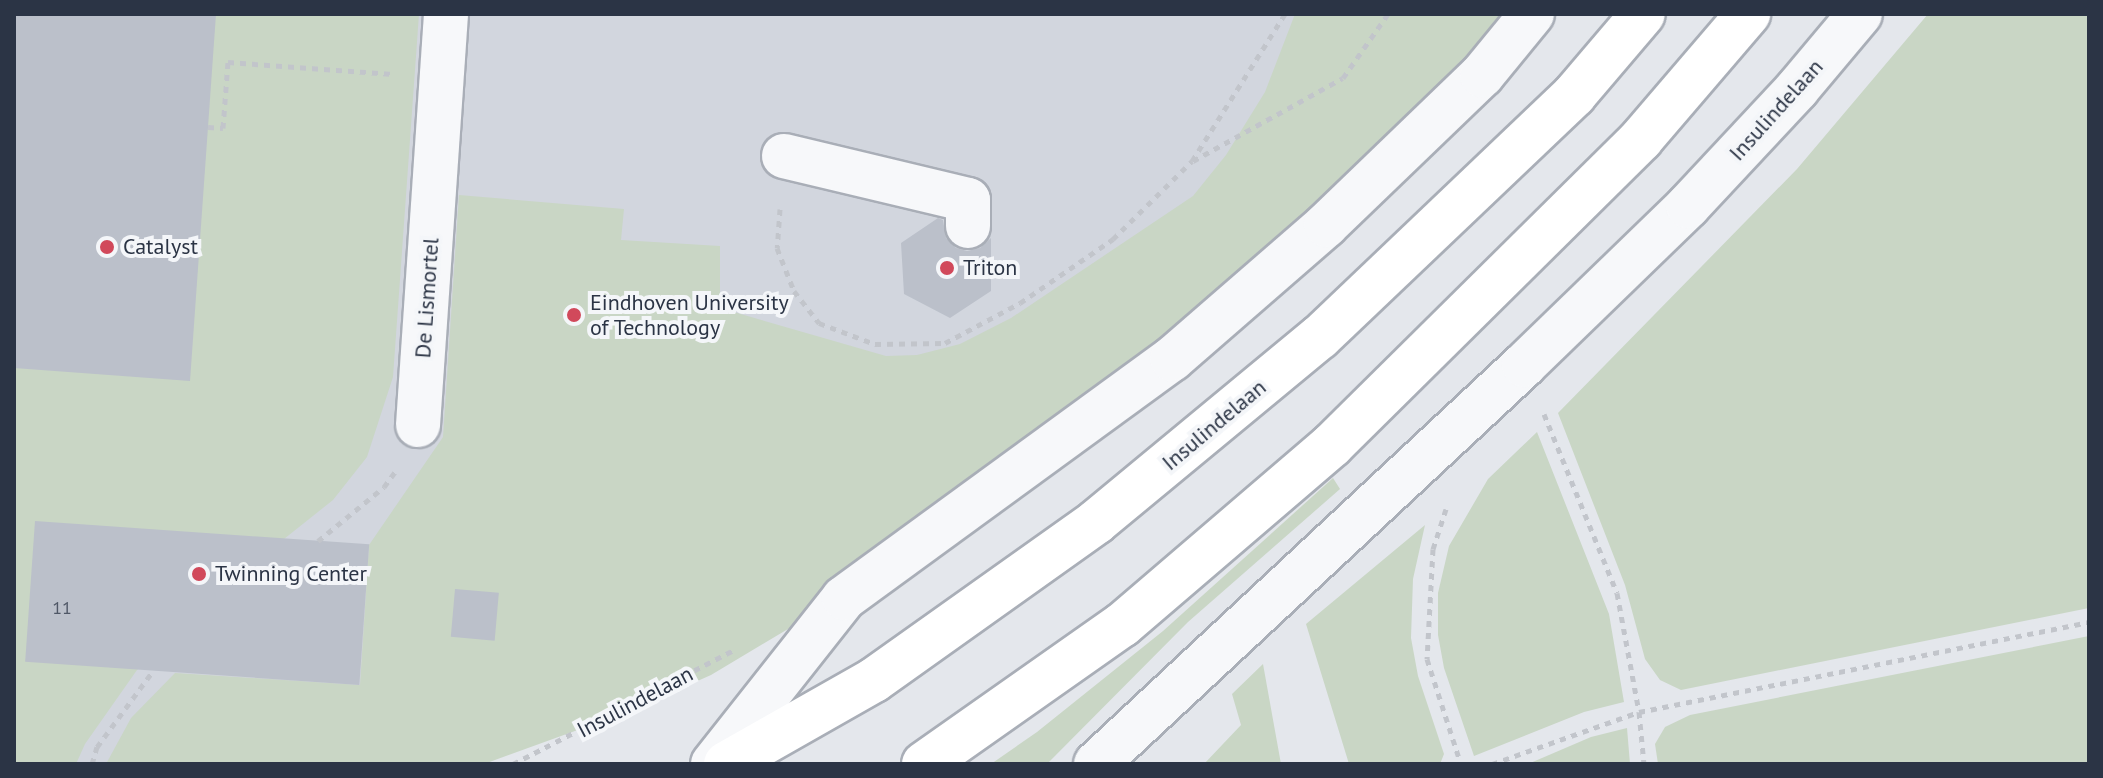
<!DOCTYPE html>
<style>
body{margin:0}
#map{position:relative;width:2103px;height:778px;overflow:hidden;background:#e4e7ec;font-family:"PT Sans",sans-serif}
div>[style]{position:absolute}
[style*='--x']{left:calc(var(--x)*1px);top:calc(var(--y)*1px);width:calc(var(--w)*1px);rotate:calc(var(--a)*1deg)}
.built>*{inset:0;background:#d2d6de}
.green>*{inset:0;background:#c9d6c5}
.building>*{inset:0;background:#bbc0ca;transform-origin:0 0}
.path>*{height:5px;margin-top:-2.5px;transform-origin:0;background:repeating-linear-gradient(90deg,#c2c5cb 0 6px,transparent 0 12px)}
.roads{filter:drop-shadow(2px 0 #a9aeb7) drop-shadow(-2px 0 #a9aeb7) drop-shadow(0 2px #a9aeb7) drop-shadow(0 -2px #a9aeb7)}
.minor>*{height:44px;margin:-22px;padding:0 22px;transform-origin:22px;border-radius:22px;background:#f7f8fa}
.major>*{height:44px;margin:-22px;padding:0 22px;transform-origin:22px;border-radius:22px;background:#fff}
.dots>*{width:22px;height:22px;translate:-50% -50%;box-sizing:border-box;border:4px solid #f4f6f9;border-radius:50%}
span{translate:-50% -50%;white-space:nowrap;text-align:center;line-height:1.15;-webkit-text-stroke:8px #f4f6f9;paint-order:stroke}
.number-label{font-size:18px;color:#4f5766}
.number-label span{-webkit-text-stroke-width:0}
.street-label{font-size:22px;color:#2b3445}
.poi-label{font-size:22px;color:#2b3445}
.left{translate:0 -50%;text-align:left}
.frame{position:absolute;inset:0;border:16px solid #2b3445;pointer-events:none}
</style>
<div id="map">
<div class="built">
<div style="clip-path:polygon(14px 14px,1433px 14px,1339px 139px,340px 764px,14px 764px)"></div>
</div>
<div class="green">
<div style="clip-path:polygon(14px 14px,419px 14px,393px 377px,367px 457px,333px 500px,284px 539px,137px 670px,85px 744px,76px 764px,14px 764px)"></div>
<div style="clip-path:polygon(1295px 14px,1538px 14px,1299px 248px,850px 592px,711px 675px,630px 711px,484px 764px,106px 764px,131px 718px,175px 673px,360px 685px,369px 545px,443px 437px,459px 195px,624px 209px,621px 240px,720px 246px,720px 308px,886px 356px,917px 355px,960px 344px,1011px 318px,1193px 196px,1226px 155px,1265px 92px)"></div>
<div style="clip-path:polygon(1928px 14px,2089px 15px,2089px 608px,1681px 690px,1660px 680px,1645px 659px,1625px 585px,1558px 413px,1797px 169px)"></div>
<div style="clip-path:polygon(1537px 432px,1609px 614px,1624px 702px,1584px 712px,1474px 756px,1444px 668px,1438px 635px,1438px 593px,1449px 546px,1488px 479px)"></div>
<div style="clip-path:polygon(1333px 478px,1340px 489px,1188px 622px,1047px 764px,991px 764px,1037px 732px,1163px 631px)"></div>
<div style="clip-path:polygon(1425px 525px,1413px 579px,1411px 638px,1418px 676px,1444px 754px,1440px 764px,1349px 764px,1306px 624px)"></div>
<div style="clip-path:polygon(2089px 636px,2089px 764px,1658px 764px,1655px 744px,1665px 727px,1690px 715px)"></div>
<div style="clip-path:polygon(1263px 664px,1281px 764px,1204px 764px,1241px 725px,1232px 694px)"></div>
<div style="clip-path:polygon(1627px 728px,1630px 764px,1528px 764px,1591px 737px)"></div>
</div>
<div class="building">
<div style="clip-path:polygon(14px 14px,216px 14px,190px 381px,14px 368px)"></div>
<div style="clip-path:polygon(938px 218px,943px 220px,946px 238px,956px 248px,967px 251px,980px 248px,991px 238px,991px 291px,950px 318px,904px 294px,901px 243px)"></div>
<div style="left:35px;top:521px;width:335px;height:141px;rotate:4deg"></div>
<div style="left:455px;top:589px;width:44px;height:48px;rotate:5deg"></div>
</div>
<div class="path">
<div style="--x:208;--y:127;--w:15;--a:4"></div>
<div style="--x:223;--y:128;--w:66;--a:-85.7"></div>
<div style="--x:228;--y:62;--w:165;--a:4.2"></div>
<div style="--x:1193;--y:161;--w:171;--a:-29"></div>
<div style="--x:1343;--y:78;--w:78;--a:-54.9"></div>
<div style="--x:780;--y:209;--w:39;--a:94"></div>
<div style="--x:777;--y:248;--w:46;--a:68.4"></div>
<div style="--x:794;--y:291;--w:41;--a:52"></div>
<div style="--x:819;--y:323;--w:60;--a:20.6"></div>
<div style="--x:875;--y:344;--w:70;--a:-0.8"></div>
<div style="--x:945;--y:343;--w:85;--a:-28.1"></div>
<div style="--x:1020;--y:303;--w:113;--a:-34.5"></div>
<div style="--x:1113;--y:239;--w:111;--a:-44.6"></div>
<div style="--x:1192;--y:161;--w:174;--a:-57.7"></div>
<div style="--x:1544;--y:414;--w:193;--a:67.8"></div>
<div style="--x:1617;--y:593;--w:121;--a:79.5"></div>
<div style="--x:1639;--y:712;--w:52;--a:84.5"></div>
<div style="--x:1446;--y:509;--w:42;--a:108"></div>
<div style="--x:1433;--y:549;--w:110;--a:93.1"></div>
<div style="--x:1427;--y:659;--w:110;--a:72.1"></div>
<div style="--x:318;--y:541;--w:85;--a:-39.3"></div>
<div style="--x:384;--y:487;--w:22;--a:-54"></div>
<div style="--x:92;--y:764;--w:18;--a:-74"></div>
<div style="--x:97;--y:747;--w:94;--a:-53.6"></div>
<div style="--x:513;--y:764;--w:249;--a:-27.3"></div>
<div style="--x:1492;--y:764;--w:156;--a:-19.5"></div>
<div style="--x:1639;--y:712;--w:459;--a:-11.3"></div>
</div>
<div class="roads">
<div class="minor">
<div style="--x:784;--y:156;--w:189;--a:13.4"></div>
<div style="--x:968;--y:200;--w:26;--a:90"></div>
<div style="--x:418;--y:425;--w:412;--a:-86.1"></div>
<div style="--x:713;--y:764;--w:211;--a:-51.7"></div>
<div style="--x:844;--y:598;--w:406;--a:-36.1"></div>
<div style="--x:1172;--y:359;--w:204;--a:-41"></div>
<div style="--x:1326;--y:225;--w:216;--a:-43.9"></div>
<div style="--x:1482;--y:75;--w:79;--a:-50.7"></div>
<div style="--x:1096;--y:764;--w:585;--a:-42.99"></div>
<div style="--x:1524;--y:365;--w:228;--a:-44.1"></div>
<div style="--x:1688;--y:206;--w:160;--a:-47"></div>
<div style="--x:1797;--y:89;--w:98;--a:-50"></div>
</div>
<div class="major">
<div style="--x:726;--y:764;--w:170;--a:-29.6"></div>
<div style="--x:874;--y:680;--w:272;--a:-35.4"></div>
<div style="--x:1096;--y:522;--w:291;--a:-39.6"></div>
<div style="--x:1320;--y:337;--w:351;--a:-43.6"></div>
<div style="--x:1574;--y:95;--w:106;--a:-49.6"></div>
<div style="--x:924;--y:764;--w:242;--a:-35.1"></div>
<div style="--x:1122;--y:625;--w:277;--a:-40.6"></div>
<div style="--x:1332;--y:445;--w:435;--a:-44.7"></div>
<div style="--x:1641;--y:139;--w:165;--a:-49.4"></div>
</div>
</div>
<div class="dots">
<div style="left:107px;top:247px;background:#d1495b"></div>
<div style="left:947px;top:268px;background:#d1495b"></div>
<div style="left:574px;top:315px;background:#d1495b"></div>
<div style="left:199px;top:574px;background:#d1495b"></div>
</div>
<div class="number-label">
<span style="left:62px;top:608px">11</span>
</div>
<div class="street-label">
<span style="left:1776px;top:110px;rotate:-48deg">Insulindelaan</span>
<span style="left:427px;top:298px;rotate:-86deg">De Lismortel</span>
<span style="left:1214px;top:425px;rotate:-40deg">Insulindelaan</span>
<span style="left:635px;top:702px;rotate:-28deg">Insulindelaan</span>
</div>
<div class="poi-label">
<span class="left" style="left:123px;top:247px">Catalyst</span>
<span class="left" style="left:963px;top:268px">Triton</span>
<span class="left" style="left:590px;top:315px">Eindhoven University<br>of Technology</span>
<span class="left" style="left:215px;top:574px">Twinning Center</span>
</div>
<div class="frame"></div>
</div>
